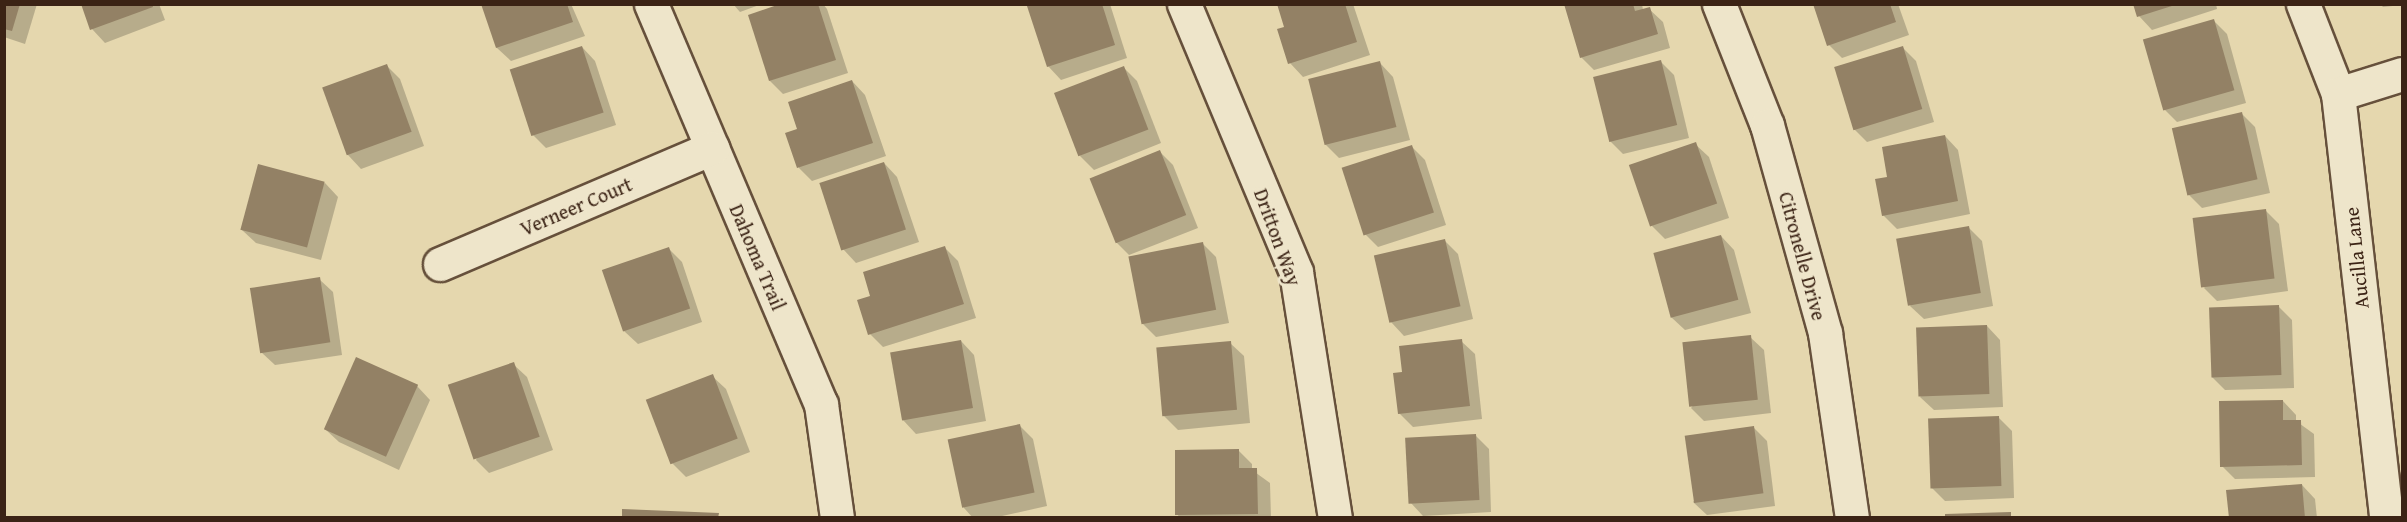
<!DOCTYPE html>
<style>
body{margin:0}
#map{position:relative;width:2407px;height:522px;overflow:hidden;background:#e5d7ae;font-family:"Gentium Book Plus",serif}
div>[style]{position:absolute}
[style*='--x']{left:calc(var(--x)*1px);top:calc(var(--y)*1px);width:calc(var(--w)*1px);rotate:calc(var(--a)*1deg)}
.shadow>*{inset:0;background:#0003}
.building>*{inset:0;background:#938165;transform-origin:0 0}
.roads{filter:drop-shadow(2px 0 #66503b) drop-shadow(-2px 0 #66503b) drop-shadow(0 2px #66503b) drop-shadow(0 -2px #66503b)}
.minor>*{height:33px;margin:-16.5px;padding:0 16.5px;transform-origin:16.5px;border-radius:16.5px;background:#eee5ca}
span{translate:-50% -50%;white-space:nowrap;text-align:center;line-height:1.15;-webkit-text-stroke:6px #eee5ca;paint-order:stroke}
.street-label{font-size:20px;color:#3b2315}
.frame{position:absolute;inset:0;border:6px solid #3b2315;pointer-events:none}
</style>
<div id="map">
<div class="shadow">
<div style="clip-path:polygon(4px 4px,37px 4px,25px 44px,4px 37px)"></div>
<div style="clip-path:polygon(83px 4px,159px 4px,165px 20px,105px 43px,92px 29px)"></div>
<div style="clip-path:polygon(483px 4px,571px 4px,585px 36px,511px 61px,497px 48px)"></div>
<div style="clip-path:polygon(733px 4px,762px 4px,740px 12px)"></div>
<div style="clip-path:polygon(785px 4px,823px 4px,827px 9px,848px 73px,783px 94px,770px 81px)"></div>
<div style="clip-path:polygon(1035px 4px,1110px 4px,1127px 58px,1061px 80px,1048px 66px,1029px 7px)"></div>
<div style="clip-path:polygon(1278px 4px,1353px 4px,1370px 55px,1303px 77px,1290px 63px,1286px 28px)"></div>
<div style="clip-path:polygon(1566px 4px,1642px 4px,1643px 10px,1649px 9px,1663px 22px,1670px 48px,1594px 70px,1581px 57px)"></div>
<div style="clip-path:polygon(1815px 4px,1898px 4px,1909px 35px,1842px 58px,1829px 45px)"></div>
<div style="clip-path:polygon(2135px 4px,2216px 4px,2217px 9px,2152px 30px,2139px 16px)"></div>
<div style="clip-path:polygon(2380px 4px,2402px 4px,2402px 5px,2383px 7px)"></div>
<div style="clip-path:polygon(2214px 21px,2227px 34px,2246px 103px,2177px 122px,2164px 109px)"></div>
<div style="clip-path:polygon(582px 47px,595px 61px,616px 125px,546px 148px,533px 135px,512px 70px)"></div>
<div style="clip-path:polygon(1903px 48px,1916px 61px,1934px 122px,1867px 142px,1854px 129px)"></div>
<div style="clip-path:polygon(1661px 62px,1674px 75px,1689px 138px,1623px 154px,1609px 140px)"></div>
<div style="clip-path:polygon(1380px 63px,1393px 77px,1410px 140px,1339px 158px,1325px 144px)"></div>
<div style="clip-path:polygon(387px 66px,400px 79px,424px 146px,361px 169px,348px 155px,324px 89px)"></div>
<div style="clip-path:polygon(1124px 68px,1137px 81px,1161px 143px,1094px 170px,1080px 156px)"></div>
<div style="clip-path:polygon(852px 81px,865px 95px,886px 156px,812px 181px,799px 168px,787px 134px,799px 130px)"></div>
<div style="clip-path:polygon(2242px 114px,2255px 127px,2270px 193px,2202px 208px,2188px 194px)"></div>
<div style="clip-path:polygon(1945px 136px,1958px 150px,1970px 214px,1897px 229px,1883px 215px,1889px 178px)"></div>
<div style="clip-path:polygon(1695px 144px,1709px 157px,1729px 218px,1665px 239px,1652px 226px)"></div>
<div style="clip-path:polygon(1412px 147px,1425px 160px,1446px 225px,1378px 247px,1365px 234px)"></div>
<div style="clip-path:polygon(1160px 152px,1173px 165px,1198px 228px,1129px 255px,1116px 242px)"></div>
<div style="clip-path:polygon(884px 163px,897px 177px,919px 242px,856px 263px,843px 249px)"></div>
<div style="clip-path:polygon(325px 183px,338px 197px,321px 260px,256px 243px,242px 230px)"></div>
<div style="clip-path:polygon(2266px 211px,2279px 224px,2288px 291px,2217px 301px,2204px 288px)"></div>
<div style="clip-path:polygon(1968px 227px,1982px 241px,1993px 306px,1924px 319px,1910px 306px)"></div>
<div style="clip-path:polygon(1721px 236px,1734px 250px,1751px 313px,1685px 330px,1671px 317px)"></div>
<div style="clip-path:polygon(1445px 241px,1458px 254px,1473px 319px,1404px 336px,1391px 322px)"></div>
<div style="clip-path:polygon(1203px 244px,1216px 257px,1229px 323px,1156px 337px,1143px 324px,1130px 258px)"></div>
<div style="clip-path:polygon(945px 248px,958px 261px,976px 318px,883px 347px,870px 334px,872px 297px)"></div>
<div style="clip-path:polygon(669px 249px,682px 262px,702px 322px,638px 344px,624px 331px)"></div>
<div style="clip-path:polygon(319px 279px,333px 292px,342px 355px,275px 365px,261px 352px)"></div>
<div style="clip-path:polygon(2278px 306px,2292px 320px,2294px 388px,2225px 390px,2212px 377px)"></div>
<div style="clip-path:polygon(1987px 326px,2000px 340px,2003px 407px,1934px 410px,1920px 397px)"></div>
<div style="clip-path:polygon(1750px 337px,1764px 350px,1771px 413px,1704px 421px,1691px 408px)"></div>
<div style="clip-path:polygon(961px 341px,974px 355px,986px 421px,916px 434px,903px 420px)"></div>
<div style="clip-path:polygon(1461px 341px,1475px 354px,1482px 419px,1413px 427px,1399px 413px)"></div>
<div style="clip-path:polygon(1230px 343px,1244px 356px,1250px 423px,1178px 430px,1164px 416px)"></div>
<div style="clip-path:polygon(513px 364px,527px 377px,553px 450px,489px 473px,476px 460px)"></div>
<div style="clip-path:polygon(712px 376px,726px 389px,750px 452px,686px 477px,672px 463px)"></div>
<div style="clip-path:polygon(417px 386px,430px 400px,399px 470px,339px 442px,325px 429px)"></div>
<div style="clip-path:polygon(2283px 401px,2296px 415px,2296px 421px,2314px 434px,2315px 477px,2235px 479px,2222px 466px)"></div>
<div style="clip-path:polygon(1999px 418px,2012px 431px,2014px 498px,1945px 501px,1931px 487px)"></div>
<div style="clip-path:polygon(1020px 426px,1033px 439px,1047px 506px,993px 518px,973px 518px,964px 508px,950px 441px)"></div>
<div style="clip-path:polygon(1753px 427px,1767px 441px,1775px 506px,1707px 515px,1693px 502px)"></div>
<div style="clip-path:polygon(1475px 435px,1489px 449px,1491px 512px,1423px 516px,1410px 502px)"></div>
<div style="clip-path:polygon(1239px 451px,1252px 464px,1252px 470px,1270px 483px,1271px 518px,1180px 518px,1177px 514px)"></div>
<div style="clip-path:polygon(2302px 485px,2315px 499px,2317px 518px,2230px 518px)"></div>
</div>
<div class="building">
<div style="clip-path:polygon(4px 4px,20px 4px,12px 31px,4px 29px)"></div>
<div style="clip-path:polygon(81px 4px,152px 4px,153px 7px,90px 30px)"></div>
<div style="clip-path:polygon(481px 4px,567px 4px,573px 22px,496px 48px)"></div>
<div style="clip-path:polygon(780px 4px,818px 4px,836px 60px,769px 81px,748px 15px)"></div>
<div style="clip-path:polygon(1102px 4px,1115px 45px,1047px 67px,1027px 6px)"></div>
<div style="clip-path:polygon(1277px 4px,1345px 4px,1357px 42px,1288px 64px,1277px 29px,1284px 27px)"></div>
<div style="clip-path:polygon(1564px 4px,1633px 4px,1635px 11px,1650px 7px,1658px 34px,1580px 58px)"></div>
<div style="clip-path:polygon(1813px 4px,1890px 4px,1896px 22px,1827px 46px)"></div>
<div style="clip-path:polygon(2133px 4px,2175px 4px,2175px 5px,2137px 17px)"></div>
<div style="left:2214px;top:19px;width:74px;height:74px;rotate:74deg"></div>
<div style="left:582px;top:46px;width:70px;height:76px;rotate:72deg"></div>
<div style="left:1903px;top:46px;width:66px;height:72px;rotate:73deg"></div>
<div style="left:1661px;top:60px;width:67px;height:70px;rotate:76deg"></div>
<div style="left:1380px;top:61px;width:68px;height:74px;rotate:76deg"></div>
<div style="left:387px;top:64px;width:72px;height:69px;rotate:70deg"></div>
<div style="left:1124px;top:66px;width:68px;height:75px;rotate:69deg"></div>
<div style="clip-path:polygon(852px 80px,873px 143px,797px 168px,785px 133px,797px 129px,788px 102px)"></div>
<div style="left:2242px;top:112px;width:69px;height:72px;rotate:77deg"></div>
<div style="clip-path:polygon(1945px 135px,1958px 201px,1882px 216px,1875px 179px,1887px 177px,1882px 147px)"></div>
<div style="left:1696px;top:142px;width:65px;height:71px;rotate:71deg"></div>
<div style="left:1412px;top:145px;width:71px;height:74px;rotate:72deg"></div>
<div style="left:1160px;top:150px;width:70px;height:76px;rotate:68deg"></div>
<div style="left:884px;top:162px;width:71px;height:68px;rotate:72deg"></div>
<div style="left:258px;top:164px;width:69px;height:68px;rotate:15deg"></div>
<div style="left:2266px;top:209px;width:70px;height:74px;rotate:83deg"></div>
<div style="left:1969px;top:226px;width:68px;height:74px;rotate:80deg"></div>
<div style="left:1721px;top:235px;width:67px;height:70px;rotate:75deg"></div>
<div style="left:1445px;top:239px;width:69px;height:73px;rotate:77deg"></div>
<div style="left:1203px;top:242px;width:69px;height:76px;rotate:79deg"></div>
<div style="clip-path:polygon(945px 246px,964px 304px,868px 335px,857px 300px,870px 296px,863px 272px)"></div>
<div style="left:669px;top:247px;width:65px;height:71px;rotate:71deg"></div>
<div style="left:320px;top:277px;width:66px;height:71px;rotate:81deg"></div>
<div style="left:2279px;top:305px;width:70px;height:70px;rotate:88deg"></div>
<div style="left:1987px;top:325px;width:69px;height:71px;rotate:88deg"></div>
<div style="left:1751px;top:335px;width:65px;height:69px;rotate:84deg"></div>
<div style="clip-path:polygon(1462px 339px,1470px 406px,1398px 414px,1393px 373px,1402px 372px,1399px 346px)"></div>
<div style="left:961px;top:340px;width:69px;height:72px;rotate:80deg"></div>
<div style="left:1231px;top:341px;width:69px;height:75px;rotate:85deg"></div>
<div style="left:356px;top:357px;width:68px;height:79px;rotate:24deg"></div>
<div style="left:514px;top:362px;width:79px;height:70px;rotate:71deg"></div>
<div style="left:713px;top:374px;width:69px;height:72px;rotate:69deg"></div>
<div style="clip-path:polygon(2283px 400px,2283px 420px,2301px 420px,2302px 465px,2220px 467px,2219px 401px)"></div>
<div style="left:1999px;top:416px;width:70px;height:71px;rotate:88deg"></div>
<div style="left:1020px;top:424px;width:70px;height:74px;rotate:78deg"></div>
<div style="left:1754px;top:426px;width:68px;height:70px;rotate:82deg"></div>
<div style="left:1476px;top:434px;width:66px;height:71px;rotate:87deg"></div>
<div style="clip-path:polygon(1239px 449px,1239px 468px,1257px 468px,1258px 514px,1175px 515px,1175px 450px)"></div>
<div style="clip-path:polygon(2302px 484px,2305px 518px,2229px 518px,2226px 490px)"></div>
<div style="clip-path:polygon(622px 509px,719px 513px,718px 518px,622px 518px)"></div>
<div style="clip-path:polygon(2011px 512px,2011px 518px,1945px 518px,1945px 514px)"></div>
</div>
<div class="roads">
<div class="minor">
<div style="--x:651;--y:4;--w:435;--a:67"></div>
<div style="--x:821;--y:404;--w:115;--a:82"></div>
<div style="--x:1184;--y:4;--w:290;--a:67.3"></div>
<div style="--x:1296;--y:272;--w:249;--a:81"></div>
<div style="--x:1719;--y:4;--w:130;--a:68.4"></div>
<div style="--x:1767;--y:125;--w:216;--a:74.4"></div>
<div style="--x:1825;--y:333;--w:187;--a:81.7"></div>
<div style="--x:2303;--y:4;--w:97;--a:68.7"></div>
<div style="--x:2338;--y:94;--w:427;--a:83.5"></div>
<div style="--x:2338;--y:94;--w:67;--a:-17.4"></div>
<div style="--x:440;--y:264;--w:296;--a:-23.1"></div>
</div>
</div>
<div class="street-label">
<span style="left:576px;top:206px;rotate:-23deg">Verneer Court</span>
<span style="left:1278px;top:237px;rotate:70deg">Dritton Way</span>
<span style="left:1803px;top:256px;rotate:75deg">Citronelle Drive</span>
<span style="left:758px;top:257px;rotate:67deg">Dahoma Trail</span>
<span style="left:2356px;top:258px;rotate:-96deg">Aucilla Lane</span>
</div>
<div class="frame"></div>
</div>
